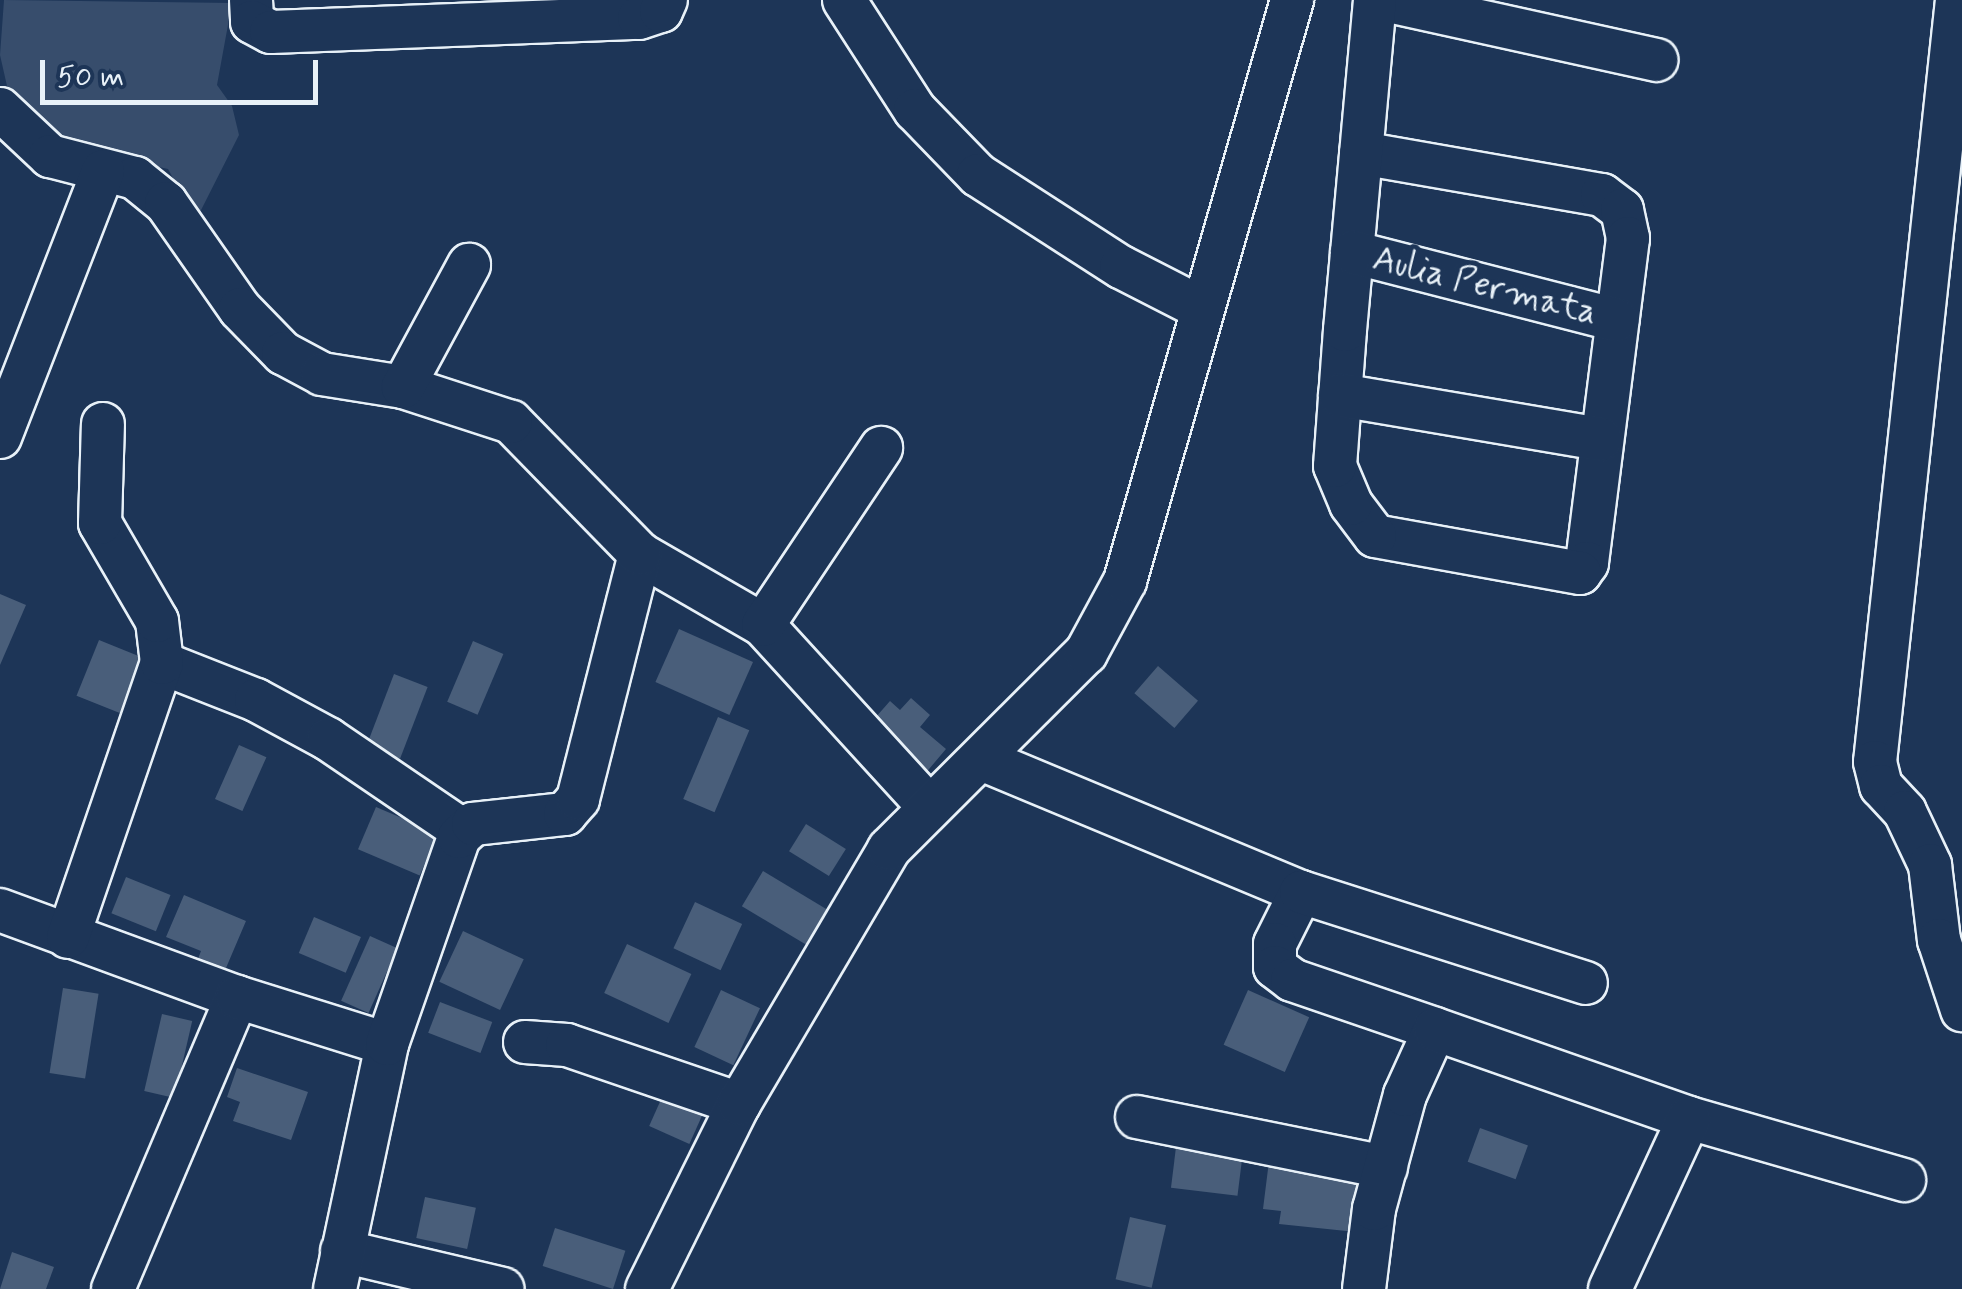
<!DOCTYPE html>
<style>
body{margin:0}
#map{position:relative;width:1962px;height:1289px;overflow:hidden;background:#1d3557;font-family:Mynerve,sans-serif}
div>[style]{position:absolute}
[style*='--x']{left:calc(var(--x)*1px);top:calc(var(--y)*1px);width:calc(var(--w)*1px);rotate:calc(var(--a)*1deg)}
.green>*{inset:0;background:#374d6c}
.building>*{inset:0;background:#495e7a;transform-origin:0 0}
.roads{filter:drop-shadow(2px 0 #e8f1f8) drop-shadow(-2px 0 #e8f1f8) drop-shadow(0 2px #e8f1f8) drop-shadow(0 -2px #e8f1f8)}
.minor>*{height:42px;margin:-21px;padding:0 21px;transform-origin:21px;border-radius:21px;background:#1d3557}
span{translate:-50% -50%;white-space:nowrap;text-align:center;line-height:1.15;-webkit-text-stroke:10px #1d3557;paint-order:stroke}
.street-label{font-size:35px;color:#e8f1f8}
.scale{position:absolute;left:40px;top:60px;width:278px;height:45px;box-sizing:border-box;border:5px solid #e8f1f8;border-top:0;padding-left:12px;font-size:30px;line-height:35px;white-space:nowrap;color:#e8f1f8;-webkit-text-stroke:8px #1d3557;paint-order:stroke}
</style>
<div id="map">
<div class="green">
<div style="clip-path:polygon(4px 0,232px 3px,217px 85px,232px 106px,239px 135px,196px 220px,168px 169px,83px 150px,41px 123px,7px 86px,0 55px)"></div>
</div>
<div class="building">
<div style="clip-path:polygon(0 594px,26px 605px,0 665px)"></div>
<div style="left:679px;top:629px;width:81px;height:58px;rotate:24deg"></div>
<div style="left:99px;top:640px;width:50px;height:60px;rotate:22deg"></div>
<div style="left:473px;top:641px;width:33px;height:66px;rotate:23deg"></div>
<div style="left:1158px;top:666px;width:53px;height:36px;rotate:41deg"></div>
<div style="left:394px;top:674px;width:36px;height:77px;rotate:21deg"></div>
<div style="clip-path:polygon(911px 698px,930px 715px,920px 727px,946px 749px,924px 775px,868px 726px,890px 701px,900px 710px)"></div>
<div style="left:718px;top:717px;width:34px;height:89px;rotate:23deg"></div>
<div style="left:239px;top:745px;width:30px;height:59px;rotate:24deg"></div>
<div style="left:376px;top:807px;width:67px;height:46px;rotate:23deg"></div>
<div style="left:806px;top:824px;width:47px;height:32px;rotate:32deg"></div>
<div style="left:763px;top:871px;width:81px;height:41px;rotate:31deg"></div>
<div style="left:126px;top:877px;width:48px;height:39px;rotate:22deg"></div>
<div style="clip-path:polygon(184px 895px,246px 921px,223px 975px,196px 964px,201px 951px,166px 937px)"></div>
<div style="left:695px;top:902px;width:52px;height:51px;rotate:25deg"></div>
<div style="left:314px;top:917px;width:51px;height:39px;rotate:23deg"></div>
<div style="left:463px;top:931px;width:67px;height:56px;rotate:25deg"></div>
<div style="left:370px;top:936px;width:30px;height:71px;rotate:24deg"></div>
<div style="left:627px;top:944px;width:71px;height:54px;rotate:25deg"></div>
<div style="left:63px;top:988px;width:36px;height:86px;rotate:9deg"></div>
<div style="left:721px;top:990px;width:43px;height:63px;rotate:25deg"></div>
<div style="left:1248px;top:990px;width:67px;height:60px;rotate:24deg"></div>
<div style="left:440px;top:1002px;width:56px;height:33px;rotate:21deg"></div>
<div style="left:162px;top:1014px;width:31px;height:79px;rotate:13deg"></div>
<div style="clip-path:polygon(237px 1068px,308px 1092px,291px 1140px,233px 1121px,240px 1102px,227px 1097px)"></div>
<div style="left:663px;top:1095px;width:44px;height:34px;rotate:24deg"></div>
<div style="left:1480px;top:1128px;width:51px;height:36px;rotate:20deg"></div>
<div style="left:1176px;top:1147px;width:67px;height:41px;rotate:7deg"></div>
<div style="clip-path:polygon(1269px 1161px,1363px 1172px,1356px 1232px,1279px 1224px,1281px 1211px,1263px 1209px)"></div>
<div style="left:425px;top:1197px;width:52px;height:42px;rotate:12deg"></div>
<div style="left:1130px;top:1217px;width:37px;height:64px;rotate:13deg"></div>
<div style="left:555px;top:1228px;width:74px;height:40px;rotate:18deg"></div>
<div style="clip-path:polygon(12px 1252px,54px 1267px,46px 1289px,0 1289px)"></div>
</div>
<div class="roads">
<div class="minor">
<div style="--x:251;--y:0;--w:22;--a:87"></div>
<div style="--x:252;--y:22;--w:21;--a:28"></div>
<div style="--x:271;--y:32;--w:368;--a:-2.2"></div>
<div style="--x:639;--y:18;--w:23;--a:-18"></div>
<div style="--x:661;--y:11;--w:12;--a:-66"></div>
<div style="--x:844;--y:0;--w:131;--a:57.2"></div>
<div style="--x:915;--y:110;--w:91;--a:45.9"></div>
<div style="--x:978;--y:175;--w:170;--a:32.8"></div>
<div style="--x:1121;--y:267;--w:90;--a:27.1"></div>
<div style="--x:1384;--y:0;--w:279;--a:12.4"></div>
<div style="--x:1957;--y:0;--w:766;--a:96.14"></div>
<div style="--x:1875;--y:762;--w:25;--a:76"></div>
<div style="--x:1881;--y:786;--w:35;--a:47"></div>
<div style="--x:1905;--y:812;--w:59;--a:64.7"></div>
<div style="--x:1930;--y:865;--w:76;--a:83.2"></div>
<div style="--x:1939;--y:940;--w:74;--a:71.8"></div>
<div style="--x:0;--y:109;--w:69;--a:43.2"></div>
<div style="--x:50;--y:156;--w:88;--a:14.5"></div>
<div style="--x:135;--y:178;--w:40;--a:39"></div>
<div style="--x:166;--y:203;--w:129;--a:55.1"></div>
<div style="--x:240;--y:309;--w:62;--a:45.7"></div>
<div style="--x:283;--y:353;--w:44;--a:28.3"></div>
<div style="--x:322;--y:374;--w:82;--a:9.1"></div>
<div style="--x:1361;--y:153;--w:245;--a:9.9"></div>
<div style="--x:1602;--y:195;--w:25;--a:37"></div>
<div style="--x:1622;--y:210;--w:29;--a:78"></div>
<div style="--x:1628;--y:238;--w:328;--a:97.2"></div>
<div style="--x:1587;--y:563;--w:12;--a:125"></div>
<div style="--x:1580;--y:573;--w:208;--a:-169.8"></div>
<div style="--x:1375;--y:536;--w:40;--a:-127"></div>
<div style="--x:1351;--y:504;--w:41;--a:-112.8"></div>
<div style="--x:1335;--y:466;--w:136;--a:-85.8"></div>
<div style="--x:1345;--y:330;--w:331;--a:-84.8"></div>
<div style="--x:1352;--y:252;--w:274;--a:14.4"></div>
<div style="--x:1340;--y:395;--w:265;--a:9.6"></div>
<div style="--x:0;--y:437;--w:285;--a:-68.8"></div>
<div style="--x:640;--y:554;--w:142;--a:30"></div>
<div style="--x:763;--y:625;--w:245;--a:47.6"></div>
<div style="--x:763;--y:625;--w:213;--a:-56.3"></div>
<div style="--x:162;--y:663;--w:101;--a:21.5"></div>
<div style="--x:256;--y:700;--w:82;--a:28.4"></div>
<div style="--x:328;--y:739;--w:162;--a:34.2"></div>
<div style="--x:981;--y:759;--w:347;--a:22.6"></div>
<div style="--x:1301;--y:892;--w:58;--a:116.6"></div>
<div style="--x:1275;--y:944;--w:23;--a:90"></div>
<div style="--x:1275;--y:967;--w:21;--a:37"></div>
<div style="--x:1292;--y:980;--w:151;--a:18.9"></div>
<div style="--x:1301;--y:892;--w:299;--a:17.7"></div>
<div style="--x:0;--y:910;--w:252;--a:20.2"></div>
<div style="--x:237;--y:997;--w:317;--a:113"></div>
<div style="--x:68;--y:937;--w:290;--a:-71.1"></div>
<div style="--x:162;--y:663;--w:42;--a:-96.8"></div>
<div style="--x:157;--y:621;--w:113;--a:-120.2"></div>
<div style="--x:100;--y:523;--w:99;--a:-88.3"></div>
<div style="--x:237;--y:997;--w:157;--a:17.4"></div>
<div style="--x:525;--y:1042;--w:42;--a:4.1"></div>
<div style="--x:567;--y:1045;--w:182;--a:18.9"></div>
<div style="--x:1137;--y:1117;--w:254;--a:11.4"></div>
<div style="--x:342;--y:1251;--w:165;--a:13.3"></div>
<div style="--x:335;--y:1289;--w:250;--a:-78"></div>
<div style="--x:387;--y:1044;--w:219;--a:-70.8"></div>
<div style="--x:459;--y:837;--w:19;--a:-43"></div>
<div style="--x:473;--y:824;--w:93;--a:-6.2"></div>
<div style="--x:565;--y:814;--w:20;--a:-49"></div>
<div style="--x:578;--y:799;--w:253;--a:-75.8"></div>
<div style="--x:640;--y:554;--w:185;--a:-134.3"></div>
<div style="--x:511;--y:422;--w:114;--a:-162"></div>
<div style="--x:403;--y:387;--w:139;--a:-61.6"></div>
<div style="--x:647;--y:1289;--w:207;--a:-63.6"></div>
<div style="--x:739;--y:1104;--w:296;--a:-59.5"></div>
<div style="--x:889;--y:849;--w:278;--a:-44.9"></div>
<div style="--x:1086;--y:653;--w:82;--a:-61.6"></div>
<div style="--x:1125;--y:581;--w:605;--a:-73.96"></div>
<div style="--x:1364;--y:1289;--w:81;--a:-82.9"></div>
<div style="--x:1374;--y:1209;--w:118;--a:-74.8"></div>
<div style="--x:1405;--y:1095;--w:72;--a:-65.6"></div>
<div style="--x:1435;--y:1029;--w:269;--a:19.3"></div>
<div style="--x:1689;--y:1118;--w:224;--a:16.1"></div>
<div style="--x:1610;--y:1289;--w:188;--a:-65.2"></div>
</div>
</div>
<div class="street-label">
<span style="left:1485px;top:286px;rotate:14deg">Aulia Permata</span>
</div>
<div class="scale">50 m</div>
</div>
